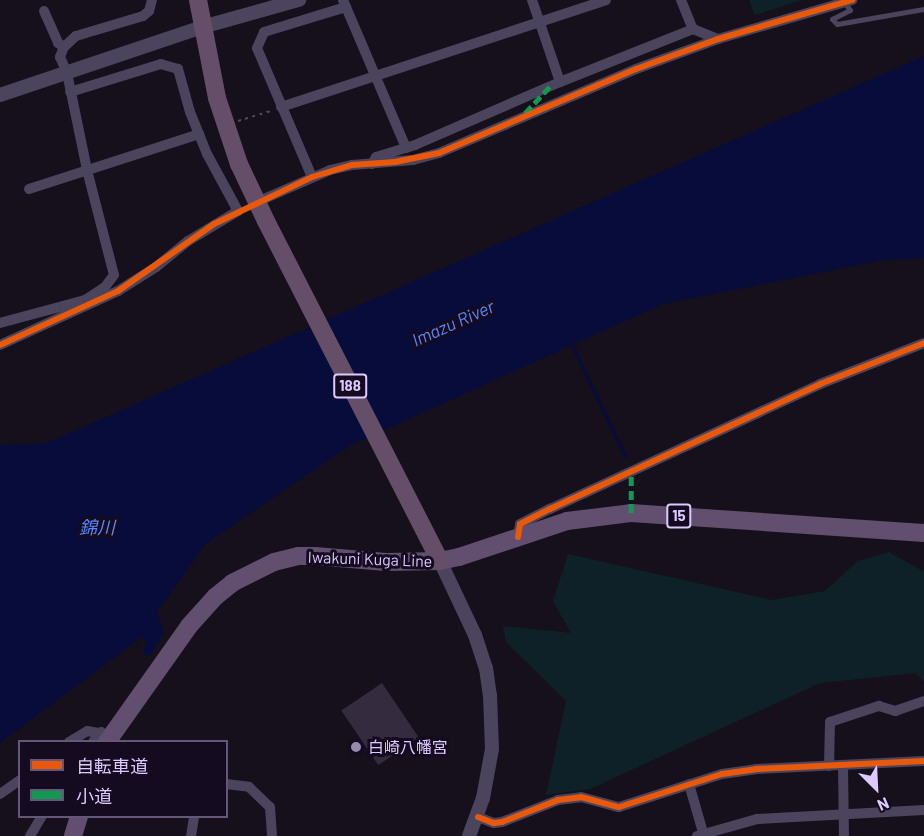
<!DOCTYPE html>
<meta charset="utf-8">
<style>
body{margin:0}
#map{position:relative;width:924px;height:836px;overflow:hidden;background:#15101b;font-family:Barlow,"Noto Sans JP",sans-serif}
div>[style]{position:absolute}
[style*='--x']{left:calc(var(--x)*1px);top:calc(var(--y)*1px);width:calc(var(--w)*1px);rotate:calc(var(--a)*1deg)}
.green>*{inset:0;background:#0f2128}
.water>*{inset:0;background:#070c3b}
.stream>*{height:3px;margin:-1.5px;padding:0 1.5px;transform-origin:1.5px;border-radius:1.5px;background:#070c3b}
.building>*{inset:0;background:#342c3e;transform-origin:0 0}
.path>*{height:2px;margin-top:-1px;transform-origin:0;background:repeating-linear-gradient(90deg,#474d5f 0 3px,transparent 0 7.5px)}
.service>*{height:5px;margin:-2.5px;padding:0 2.5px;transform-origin:2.5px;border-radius:2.5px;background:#4b445d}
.minor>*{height:10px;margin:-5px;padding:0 5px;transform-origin:5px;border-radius:5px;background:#4b445d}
.tertiary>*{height:14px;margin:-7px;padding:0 7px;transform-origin:7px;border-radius:7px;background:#4b445d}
.primary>*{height:18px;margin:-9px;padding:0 9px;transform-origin:9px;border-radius:9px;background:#624e6e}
.trunk>*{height:18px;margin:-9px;padding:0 9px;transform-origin:9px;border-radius:9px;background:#644e68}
.quiet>*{height:4.5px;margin-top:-2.25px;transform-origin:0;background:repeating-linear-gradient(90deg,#139951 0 9px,transparent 0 13.5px)}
.cycleway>*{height:6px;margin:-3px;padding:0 3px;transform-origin:3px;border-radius:3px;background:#e8590c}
.dots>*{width:16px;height:16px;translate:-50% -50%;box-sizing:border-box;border:3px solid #140b20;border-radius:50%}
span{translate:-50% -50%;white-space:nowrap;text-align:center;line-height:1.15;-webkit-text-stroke:6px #140b20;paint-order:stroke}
.shield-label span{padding:2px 4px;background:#140b20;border:2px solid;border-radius:4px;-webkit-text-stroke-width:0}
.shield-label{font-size:15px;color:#decaff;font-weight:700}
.street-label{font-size:16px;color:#decaff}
.poi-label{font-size:16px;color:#decaff}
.left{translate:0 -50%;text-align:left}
.water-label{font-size:18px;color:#5887ff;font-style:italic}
.legend{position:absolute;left:18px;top:740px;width:210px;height:78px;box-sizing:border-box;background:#140b20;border:2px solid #655779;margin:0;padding:8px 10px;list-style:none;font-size:18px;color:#decaff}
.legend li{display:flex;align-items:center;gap:12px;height:30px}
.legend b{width:30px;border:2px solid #655779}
.north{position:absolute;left:846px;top:758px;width:60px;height:60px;-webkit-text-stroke:4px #140b20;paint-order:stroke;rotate:156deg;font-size:16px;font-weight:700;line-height:24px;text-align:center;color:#decaff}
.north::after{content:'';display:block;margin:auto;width:21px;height:27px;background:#decaff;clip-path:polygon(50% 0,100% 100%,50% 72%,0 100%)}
</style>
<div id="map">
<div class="green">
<div style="clip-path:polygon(749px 0,802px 0,755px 15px)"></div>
<div style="clip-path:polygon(889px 552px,924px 572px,924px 682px,916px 673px,820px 683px,590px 789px,546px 795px,566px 701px,506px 642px,503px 626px,571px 633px,553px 601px,568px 554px,772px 600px,825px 591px,858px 561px)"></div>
</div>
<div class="water">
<div style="clip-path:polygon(924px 56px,924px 258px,883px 260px,663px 304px,351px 445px,205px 544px,157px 612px,164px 633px,150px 656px,143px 653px,146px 640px,142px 637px,0 743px,0 445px,47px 443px)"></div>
</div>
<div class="stream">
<div style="--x:572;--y:345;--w:123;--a:64.5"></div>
</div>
<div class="building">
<div style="left:382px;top:683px;width:66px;height:49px;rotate:56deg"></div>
</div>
<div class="path">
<div style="--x:238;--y:121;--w:37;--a:-17"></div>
</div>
<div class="service">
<div style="--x:832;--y:19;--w:7;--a:45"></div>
<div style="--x:837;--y:24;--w:88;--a:-9.8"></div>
<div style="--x:832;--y:19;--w:20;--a:-27"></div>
<div style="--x:850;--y:10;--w:10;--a:-127"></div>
</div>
<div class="minor">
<div style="--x:343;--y:0;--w:161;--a:66.9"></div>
<div style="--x:532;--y:0;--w:87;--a:71.1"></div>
<div style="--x:681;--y:0;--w:31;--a:68"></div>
<div style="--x:693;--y:29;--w:27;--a:22"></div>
<div style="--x:44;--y:11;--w:35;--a:66"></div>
<div style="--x:58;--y:43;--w:7;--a:34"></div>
<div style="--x:64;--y:47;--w:11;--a:112"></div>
<div style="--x:60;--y:57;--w:17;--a:66"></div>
<div style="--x:67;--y:73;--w:99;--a:78.3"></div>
<div style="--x:87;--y:170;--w:108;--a:75.6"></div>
<div style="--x:114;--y:275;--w:15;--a:127"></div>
<div style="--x:105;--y:287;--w:24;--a:147"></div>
<div style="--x:64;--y:47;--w:16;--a:-43"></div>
<div style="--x:76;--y:36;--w:70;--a:-16.6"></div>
<div style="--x:143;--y:16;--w:8;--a:-40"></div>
<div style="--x:149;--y:11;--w:11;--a:-75"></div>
<div style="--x:281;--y:107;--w:342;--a:-18.2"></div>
<div style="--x:372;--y:164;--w:8;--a:-60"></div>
<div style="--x:376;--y:157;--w:41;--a:-17.1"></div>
<div style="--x:415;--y:145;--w:158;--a:-23.5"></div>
<div style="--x:560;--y:82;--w:143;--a:-21.7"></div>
<div style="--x:312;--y:177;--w:140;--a:-113.1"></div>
<div style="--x:257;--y:48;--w:17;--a:-66"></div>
<div style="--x:264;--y:32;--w:86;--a:-17"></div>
<div style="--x:29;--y:189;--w:179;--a:-17.9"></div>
<div style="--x:266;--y:198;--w:70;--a:-23.6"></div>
<div style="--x:330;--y:170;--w:23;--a:-13"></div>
<div style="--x:352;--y:165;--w:61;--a:-4.7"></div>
<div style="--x:413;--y:160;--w:27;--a:-15"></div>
<div style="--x:439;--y:153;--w:214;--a:-23.1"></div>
<div style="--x:636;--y:69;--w:87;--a:-20.1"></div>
<div style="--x:718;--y:39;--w:140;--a:-16.2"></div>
<div style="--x:0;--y:323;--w:88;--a:-15.1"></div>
<div style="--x:85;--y:300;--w:2;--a:63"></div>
<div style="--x:0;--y:345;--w:130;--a:-24.6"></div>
<div style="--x:118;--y:291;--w:45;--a:-32.3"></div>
<div style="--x:156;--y:267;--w:41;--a:-39.1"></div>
<div style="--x:188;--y:241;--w:58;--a:-31"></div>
<div style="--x:238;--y:211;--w:65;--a:-118.5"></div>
<div style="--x:207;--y:154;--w:45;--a:-112"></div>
<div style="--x:190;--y:112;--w:45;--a:-105.6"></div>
<div style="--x:178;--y:69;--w:18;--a:-164"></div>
<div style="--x:161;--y:64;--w:95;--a:162.9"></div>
<div style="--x:518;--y:537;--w:13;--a:-81"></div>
<div style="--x:520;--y:524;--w:34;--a:-27"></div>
<div style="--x:550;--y:509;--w:298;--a:-24.8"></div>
<div style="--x:820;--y:384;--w:112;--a:-21.5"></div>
<div style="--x:69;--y:742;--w:21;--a:-31"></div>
<div style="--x:87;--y:731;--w:23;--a:10"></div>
<div style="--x:93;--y:742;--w:13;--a:-51"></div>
<div style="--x:829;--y:766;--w:44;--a:-88.7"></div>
<div style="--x:830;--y:722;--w:52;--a:-18.1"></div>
<div style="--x:879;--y:706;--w:17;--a:17"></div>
<div style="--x:895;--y:711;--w:31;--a:-19"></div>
<div style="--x:843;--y:766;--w:70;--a:89.2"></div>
<div style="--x:226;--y:784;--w:23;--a:7"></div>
<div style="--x:249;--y:787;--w:29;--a:44"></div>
<div style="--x:270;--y:807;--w:29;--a:86"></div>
<div style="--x:689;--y:784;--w:54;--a:73.9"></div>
<div style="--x:0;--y:794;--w:24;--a:-35"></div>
<div style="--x:478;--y:817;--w:17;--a:21"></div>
<div style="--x:494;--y:823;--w:8;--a:-7"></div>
<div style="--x:502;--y:822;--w:60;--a:-21.4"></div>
<div style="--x:558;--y:800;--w:23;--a:-7"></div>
<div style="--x:581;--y:797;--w:39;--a:15"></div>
<div style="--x:619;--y:807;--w:108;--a:-17.8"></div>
<div style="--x:722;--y:774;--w:34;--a:-8"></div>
<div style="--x:756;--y:769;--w:168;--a:-2.7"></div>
<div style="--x:30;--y:836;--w:23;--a:-59"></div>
<div style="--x:191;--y:836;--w:20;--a:-81"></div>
<div style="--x:697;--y:836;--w:62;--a:-15.8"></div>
<div style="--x:757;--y:819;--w:167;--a:-3.1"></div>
</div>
<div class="tertiary">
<div style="--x:0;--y:95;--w:213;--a:-18.6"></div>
<div style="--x:202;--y:27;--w:101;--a:-15.6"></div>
<div style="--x:440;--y:561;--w:82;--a:64.7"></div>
<div style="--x:475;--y:635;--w:35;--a:72"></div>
<div style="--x:486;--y:668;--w:27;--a:82"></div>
<div style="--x:490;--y:695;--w:54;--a:87.9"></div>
<div style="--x:492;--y:749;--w:50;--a:100.4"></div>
<div style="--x:483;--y:798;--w:40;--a:110.2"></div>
</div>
<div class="primary">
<div style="--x:107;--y:742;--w:142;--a:-54.7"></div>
<div style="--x:189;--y:626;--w:39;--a:-48"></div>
<div style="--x:215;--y:597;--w:22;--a:-39"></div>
<div style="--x:232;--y:583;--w:47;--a:-26.6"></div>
<div style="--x:274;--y:562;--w:25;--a:-14"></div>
<div style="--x:298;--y:556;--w:17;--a:0"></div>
<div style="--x:315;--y:556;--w:71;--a:4.8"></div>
<div style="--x:386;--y:562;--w:54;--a:-1.1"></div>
<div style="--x:440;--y:561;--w:19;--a:-12"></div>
<div style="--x:459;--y:557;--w:114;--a:-18.4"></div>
<div style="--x:567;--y:521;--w:64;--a:-7.1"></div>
<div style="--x:631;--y:513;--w:294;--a:3.9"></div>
<div style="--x:73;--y:836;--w:21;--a:-73"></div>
</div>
<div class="trunk">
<div style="--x:198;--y:0;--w:100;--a:79"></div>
<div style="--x:217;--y:98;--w:70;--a:71.6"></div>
<div style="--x:239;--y:164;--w:63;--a:64.7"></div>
<div style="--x:266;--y:221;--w:382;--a:62.9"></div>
</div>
<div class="quiet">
<div style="--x:525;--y:113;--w:38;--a:-47"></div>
<div style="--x:631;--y:513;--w:42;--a:-90"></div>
</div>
<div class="cycleway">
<div style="--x:0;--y:345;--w:130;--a:-24.6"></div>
<div style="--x:118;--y:291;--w:117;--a:-34.9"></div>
<div style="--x:214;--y:224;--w:109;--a:-25.6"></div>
<div style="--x:312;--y:177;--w:42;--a:-16.7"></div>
<div style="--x:352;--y:165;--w:43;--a:-4"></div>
<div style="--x:395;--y:162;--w:45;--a:-11.6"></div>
<div style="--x:439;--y:153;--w:214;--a:-23.1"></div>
<div style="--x:636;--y:69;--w:87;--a:-20.1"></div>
<div style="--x:718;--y:39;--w:140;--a:-16.2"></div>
<div style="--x:518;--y:537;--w:13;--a:-81"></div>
<div style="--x:520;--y:524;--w:34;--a:-27"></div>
<div style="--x:550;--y:509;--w:298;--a:-24.8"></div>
<div style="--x:820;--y:384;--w:112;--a:-21.5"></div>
<div style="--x:478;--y:817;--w:17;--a:21"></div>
<div style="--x:494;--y:823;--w:8;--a:-7"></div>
<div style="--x:502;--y:822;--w:60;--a:-21.4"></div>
<div style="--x:558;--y:800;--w:23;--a:-7"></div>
<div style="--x:581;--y:797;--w:39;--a:15"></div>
<div style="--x:619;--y:807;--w:108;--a:-17.8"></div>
<div style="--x:722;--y:774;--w:34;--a:-8"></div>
<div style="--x:756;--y:769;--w:168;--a:-2.7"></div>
</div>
<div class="dots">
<div style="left:356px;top:747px;background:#9889af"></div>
</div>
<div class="shield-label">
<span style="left:350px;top:386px">188</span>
<span style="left:679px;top:516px">15</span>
</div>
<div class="street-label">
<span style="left:370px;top:559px;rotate:2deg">Iwakuni Kuga Line</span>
</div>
<div class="poi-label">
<span class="left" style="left:368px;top:747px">白崎八幡宮</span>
</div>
<div class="water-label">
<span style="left:453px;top:323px;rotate:-24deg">Imazu River</span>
<span style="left:97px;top:527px">錦川</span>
</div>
<ul class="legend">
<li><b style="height:8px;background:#e8590c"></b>自転車道</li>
<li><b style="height:8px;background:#139951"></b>小道</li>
</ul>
<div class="north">N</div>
</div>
